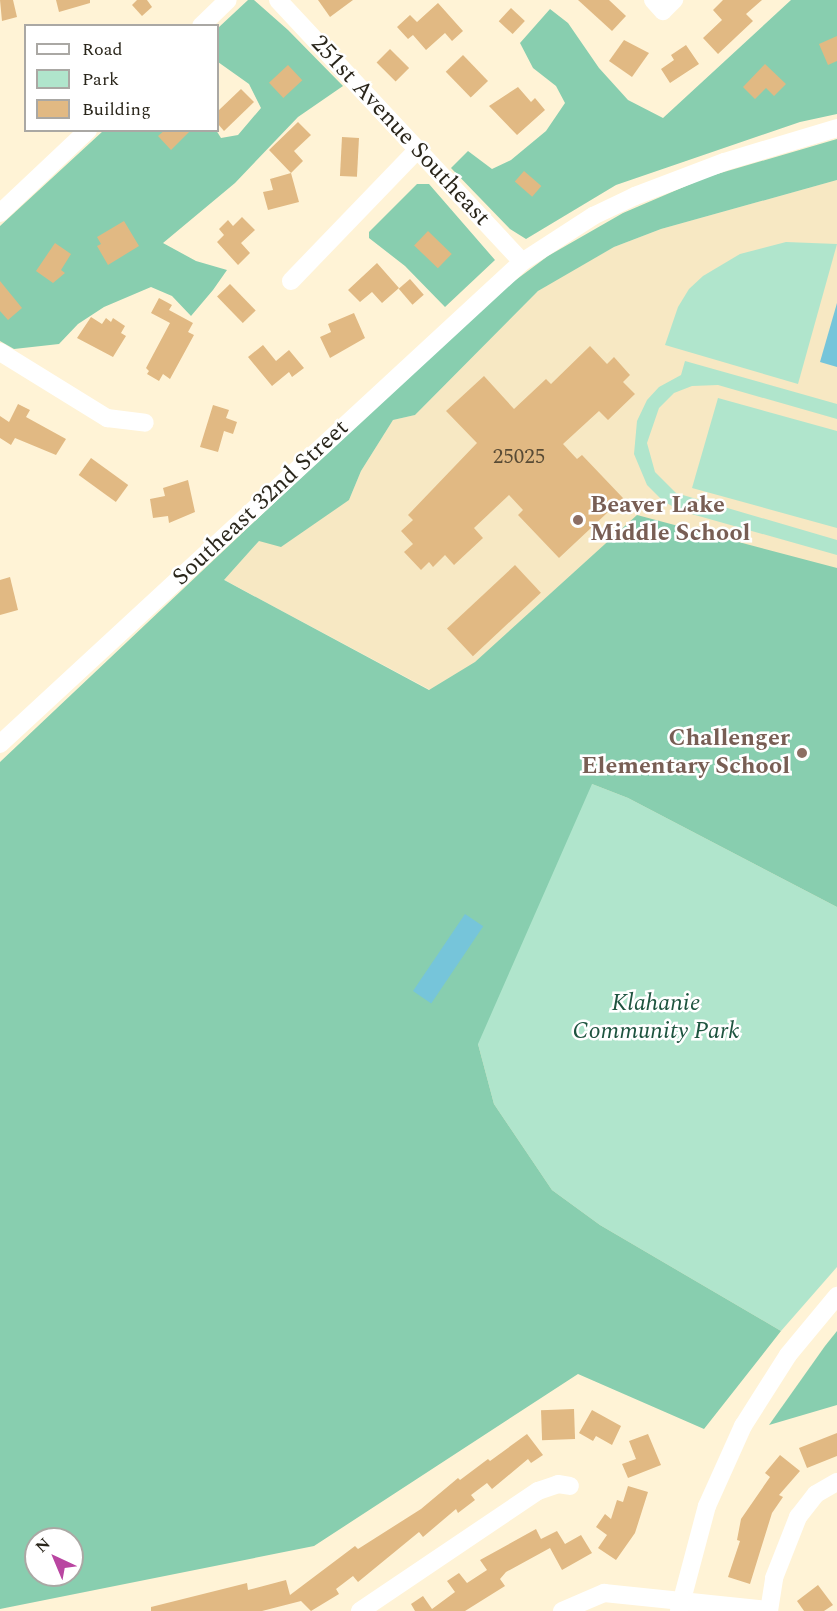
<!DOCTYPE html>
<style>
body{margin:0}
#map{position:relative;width:837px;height:1611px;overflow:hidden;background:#fff3d6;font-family:Spectral,serif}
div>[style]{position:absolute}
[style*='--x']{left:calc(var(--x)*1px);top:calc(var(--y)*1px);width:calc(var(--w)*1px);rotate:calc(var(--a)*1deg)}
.built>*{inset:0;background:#f7e8c3}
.green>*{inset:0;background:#b0e5cc}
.forest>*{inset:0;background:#88ceaf}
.water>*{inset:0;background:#76c5da;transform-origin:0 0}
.building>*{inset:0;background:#e1b983;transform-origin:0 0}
.minor>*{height:18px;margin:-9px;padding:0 9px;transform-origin:9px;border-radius:9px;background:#fff}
.dots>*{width:16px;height:16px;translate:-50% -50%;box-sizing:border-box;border:3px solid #fff;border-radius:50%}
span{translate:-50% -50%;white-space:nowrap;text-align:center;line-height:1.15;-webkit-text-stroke:5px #fff;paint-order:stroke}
.number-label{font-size:21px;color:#584b35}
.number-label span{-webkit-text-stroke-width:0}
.street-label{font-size:24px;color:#2a261b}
.education-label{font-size:24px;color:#785e54;font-weight:700}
.left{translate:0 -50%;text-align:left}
.right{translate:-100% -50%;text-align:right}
.park-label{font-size:24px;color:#1e543f;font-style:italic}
.legend{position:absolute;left:24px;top:24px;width:195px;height:108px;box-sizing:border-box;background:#fff;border:2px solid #aaa8a4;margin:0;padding:8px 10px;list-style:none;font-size:18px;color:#2a261b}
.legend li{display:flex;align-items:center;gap:12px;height:30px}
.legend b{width:30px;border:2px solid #aaa8a4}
.north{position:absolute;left:24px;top:1527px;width:60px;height:60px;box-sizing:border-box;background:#fff;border:2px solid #aaa8a4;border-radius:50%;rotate:316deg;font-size:16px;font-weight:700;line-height:24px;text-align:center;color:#2a261b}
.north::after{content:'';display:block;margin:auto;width:21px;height:27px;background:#b946a1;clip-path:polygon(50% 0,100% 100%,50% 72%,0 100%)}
</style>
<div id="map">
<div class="built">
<div style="clip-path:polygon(837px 180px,837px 907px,224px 580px,259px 541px,349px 500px,361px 471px,393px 420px,415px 415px,538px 291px,554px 280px,614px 247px,661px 229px)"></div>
</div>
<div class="green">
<div style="clip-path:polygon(786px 242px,837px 244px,798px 384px,665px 345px,678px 307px,689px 289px,703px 276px,740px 254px)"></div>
<div style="clip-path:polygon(685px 361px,837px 404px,837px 419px,718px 385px,692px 386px,674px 393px,659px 408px,647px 443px,655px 472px,676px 493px,837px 540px,837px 555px,681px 511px,663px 501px,647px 485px,634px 454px,637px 421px,647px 400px,659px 387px,681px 375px)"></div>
<div style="clip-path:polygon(718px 398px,837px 431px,837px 528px,692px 488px)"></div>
<div style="clip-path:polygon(206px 570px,592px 784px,628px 798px,837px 907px,837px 1267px,781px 1331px,600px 1225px,552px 1190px,494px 1104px,478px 1044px)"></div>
</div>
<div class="forest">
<div style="clip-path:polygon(248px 0,254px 0,288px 30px,343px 86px,298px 117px,235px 183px,163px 243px,196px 261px,227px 270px,213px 290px,191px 316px,172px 296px,151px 287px,104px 307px,78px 324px,59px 344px,14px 349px,0 341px,0 226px,103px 131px,216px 130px,221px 138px,238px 135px,261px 108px,249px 84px,218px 62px,218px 28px)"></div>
<div style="clip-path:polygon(791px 0,837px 0,837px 114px,800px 122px,616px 185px,526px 239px,510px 229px,451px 168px,468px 151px,492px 169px,511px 160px,546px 131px,565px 103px,556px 86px,533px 68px,520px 43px,550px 9px,568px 23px,599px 68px,628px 100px,663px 118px)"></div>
<div style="clip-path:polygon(evenodd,837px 139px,837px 180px,661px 229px,614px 247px,538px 291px,415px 415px,393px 420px,361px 471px,349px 500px,281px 547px,259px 541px,224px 580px,429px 690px,475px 662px,637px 515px,837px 568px,837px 907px,628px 798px,592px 784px,478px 1044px,494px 1104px,552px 1190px,600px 1225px,781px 1331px,704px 1429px,578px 1374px,314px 1546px,0 1609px,0 762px,490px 299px,548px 256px,623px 213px,707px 177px,837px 139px,36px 1539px,72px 1539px,72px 1575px,36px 1575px,36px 1539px)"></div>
<div style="clip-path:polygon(417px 184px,429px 184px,495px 260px,445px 307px,405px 266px,369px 238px,369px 232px)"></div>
<div style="clip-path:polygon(837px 1331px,837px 1405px,769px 1425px,825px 1346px)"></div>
</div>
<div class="water">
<div style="clip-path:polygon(837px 303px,837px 367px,820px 362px)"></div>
<div style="left:465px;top:914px;width:22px;height:93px;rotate:34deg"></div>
</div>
<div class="building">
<div style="clip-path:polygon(0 0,13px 0,17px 17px,2px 21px)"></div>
<div style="clip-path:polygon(56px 0,90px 0,90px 3px,59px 12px)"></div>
<div style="clip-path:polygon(137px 0,147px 0,152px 7px,142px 16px,132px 5px)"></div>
<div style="clip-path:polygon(318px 0,353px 0,330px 17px)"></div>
<div style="clip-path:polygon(578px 0,609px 0,626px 16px,612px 31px)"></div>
<div style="clip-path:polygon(723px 0,762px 0,746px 14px,753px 21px,718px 54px,703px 38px,722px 20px,713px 10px)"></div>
<div style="clip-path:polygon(438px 3px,463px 31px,452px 41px,445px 33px,426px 50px,413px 35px,408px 39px,397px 27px,410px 15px,417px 22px)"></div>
<div style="left:511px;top:8px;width:19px;height:18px;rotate:43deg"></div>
<div style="clip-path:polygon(837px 36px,837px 61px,828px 65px,819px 44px)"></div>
<div style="clip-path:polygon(624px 40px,649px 53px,632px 77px,609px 61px)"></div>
<div style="clip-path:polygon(686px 45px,699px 64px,670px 83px,661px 69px,674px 60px,671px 55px)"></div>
<div style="left:390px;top:49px;width:27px;height:19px;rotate:45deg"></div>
<div style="left:463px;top:55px;width:36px;height:24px;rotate:46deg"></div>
<div style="clip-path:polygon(765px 64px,786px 84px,774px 96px,766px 88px,755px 99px,743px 87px)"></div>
<div style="left:288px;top:65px;width:21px;height:26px;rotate:47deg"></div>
<div style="clip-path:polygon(518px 87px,531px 102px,535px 98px,545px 110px,517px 135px,489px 106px)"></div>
<div style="clip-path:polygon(241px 89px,254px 102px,224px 131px,218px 124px,218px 111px)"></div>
<div style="clip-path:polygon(298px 122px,311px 135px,294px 151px,303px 161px,291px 173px,269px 150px)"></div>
<div style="clip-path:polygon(165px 130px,191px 130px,171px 150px,158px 136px)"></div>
<div style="left:342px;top:137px;width:17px;height:39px;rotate:3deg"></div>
<div style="left:524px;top:171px;width:23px;height:14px;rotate:41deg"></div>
<div style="clip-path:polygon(291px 173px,299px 202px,268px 210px,263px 192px,273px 190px,270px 179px)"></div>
<div style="clip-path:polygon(242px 217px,255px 230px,241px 243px,250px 253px,238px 265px,217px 242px,224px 235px,219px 229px,228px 220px,233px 226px)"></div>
<div style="clip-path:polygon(124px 221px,139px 246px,108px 265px,97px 246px,101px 244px,97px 237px)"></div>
<div style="left:428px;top:231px;width:33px;height:20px;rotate:44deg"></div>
<div style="clip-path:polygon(55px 243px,71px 254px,61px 270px,65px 273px,53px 283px,36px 271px)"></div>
<div style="clip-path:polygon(377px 263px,399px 288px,382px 303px,372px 292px,360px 302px,348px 290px)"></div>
<div style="left:410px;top:279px;width:21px;height:15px;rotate:49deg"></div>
<div style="clip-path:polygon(0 281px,22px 308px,8px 320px,0 311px)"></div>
<div style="left:230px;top:284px;width:37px;height:18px;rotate:46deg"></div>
<div style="clip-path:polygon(159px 298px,172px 305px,169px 310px,193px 323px,188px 332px,194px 335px,170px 379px,163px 374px,159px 381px,147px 374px,149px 371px,146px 368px,170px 323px,151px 313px)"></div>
<div style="clip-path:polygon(354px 313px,365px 338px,330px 358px,320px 337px,331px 332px,328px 324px)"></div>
<div style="clip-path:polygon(91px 317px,102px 324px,106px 318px,111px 322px,113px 318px,125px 326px,121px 333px,126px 336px,113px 357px,77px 338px)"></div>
<div style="clip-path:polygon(263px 345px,276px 361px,289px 350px,304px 368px,292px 377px,289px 372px,272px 386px,248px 357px)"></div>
<div style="clip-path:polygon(590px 346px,607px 364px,614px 357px,630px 375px,623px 382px,635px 394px,608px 420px,599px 411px,563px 444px,577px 459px,582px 455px,623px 498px,559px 558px,518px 515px,523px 510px,509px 495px,474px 528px,483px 538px,454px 565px,445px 555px,433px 567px,429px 562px,421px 570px,404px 552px,413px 544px,401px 531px,413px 520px,408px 515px,477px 443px,446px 411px,484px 376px,514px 409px,546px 379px,551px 384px)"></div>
<div style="clip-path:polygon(18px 404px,30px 410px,26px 417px,66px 439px,56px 455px,15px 438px,11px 445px,0 438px,0 416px,9px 422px)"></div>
<div style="clip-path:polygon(213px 405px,229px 410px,226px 418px,237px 422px,233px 434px,224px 431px,218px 452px,200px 447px)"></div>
<div style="left:91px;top:458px;width:46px;height:21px;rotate:36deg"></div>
<div style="clip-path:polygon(188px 480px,195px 512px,169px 523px,168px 516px,153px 518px,150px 499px,165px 496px,163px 488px)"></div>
<div style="left:515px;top:565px;width:38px;height:93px;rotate:47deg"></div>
<div style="clip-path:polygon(10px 577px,18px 610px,0 615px,0 580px)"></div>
<div style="left:574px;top:1409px;width:30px;height:33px;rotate:88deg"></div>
<div style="clip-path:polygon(592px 1410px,621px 1426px,612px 1445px,596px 1436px,593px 1441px,579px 1433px)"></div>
<div style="clip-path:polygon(837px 1433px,837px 1456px,807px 1468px,799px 1448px)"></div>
<div style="clip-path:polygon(527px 1434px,543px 1455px,531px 1463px,528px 1459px,492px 1489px,487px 1483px,471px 1495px,475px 1500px,458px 1513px,456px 1509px,423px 1537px,419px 1532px,358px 1582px,353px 1576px,336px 1589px,339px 1594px,311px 1611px,301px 1601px,262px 1611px,151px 1611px,151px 1607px,247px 1583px,248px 1590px,286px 1580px,290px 1595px,355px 1546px,358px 1549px,421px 1509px,458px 1478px,460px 1480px,488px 1459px,490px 1461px)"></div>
<div style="clip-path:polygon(648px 1434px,661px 1465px,628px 1478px,622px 1464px,636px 1459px,629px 1441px)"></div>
<div style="clip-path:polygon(780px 1455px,800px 1471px,779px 1495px,783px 1497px,772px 1513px,750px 1584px,728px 1577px,740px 1541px,737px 1540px,741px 1519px,770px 1477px,765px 1473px)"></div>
<div style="clip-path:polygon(628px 1486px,648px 1492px,635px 1533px,616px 1560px,598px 1548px,607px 1535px,596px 1527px,605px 1514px,611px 1519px,617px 1500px,623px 1502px)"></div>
<div style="clip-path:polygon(536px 1529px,541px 1539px,557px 1531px,565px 1544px,581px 1535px,592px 1553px,562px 1570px,550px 1548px,506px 1572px,500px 1579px,505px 1586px,465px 1611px,415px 1611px,411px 1604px,423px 1596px,432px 1609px,455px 1592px,447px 1581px,459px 1573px,467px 1583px,487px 1570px,480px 1560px)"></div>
<div style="clip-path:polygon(818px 1585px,833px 1605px,824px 1611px,804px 1611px,797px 1601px)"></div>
</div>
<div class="minor">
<div style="--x:278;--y:0;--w:358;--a:47"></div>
<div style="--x:653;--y:0;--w:15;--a:48"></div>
<div style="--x:663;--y:11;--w:16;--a:-45"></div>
<div style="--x:201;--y:26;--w:37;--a:-44"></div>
<div style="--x:0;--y:213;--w:121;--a:-43.3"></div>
<div style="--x:291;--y:281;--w:183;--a:-46.1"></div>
<div style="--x:0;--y:352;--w:126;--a:31.7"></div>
<div style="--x:107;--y:418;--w:38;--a:7"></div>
<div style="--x:0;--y:744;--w:710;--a:-42.72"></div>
<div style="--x:522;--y:262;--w:85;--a:-32.9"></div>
<div style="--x:593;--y:216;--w:47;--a:-25.5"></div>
<div style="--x:635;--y:196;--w:95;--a:-20.9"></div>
<div style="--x:724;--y:162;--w:118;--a:-16.7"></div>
<div style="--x:360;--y:1611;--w:215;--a:-34"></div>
<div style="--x:538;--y:1491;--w:21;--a:-19"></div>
<div style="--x:558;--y:1484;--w:12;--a:9"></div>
<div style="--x:562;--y:1611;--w:46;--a:-23.2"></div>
<div style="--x:604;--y:1593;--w:166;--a:5.9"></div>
<div style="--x:679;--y:1611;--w:109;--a:-75.1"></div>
<div style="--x:707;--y:1506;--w:88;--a:-65.8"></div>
<div style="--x:743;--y:1426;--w:84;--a:-57.6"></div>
<div style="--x:788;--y:1355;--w:77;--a:-50.3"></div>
<div style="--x:769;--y:1611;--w:33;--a:-81"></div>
<div style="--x:774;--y:1578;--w:66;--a:-68.5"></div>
<div style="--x:798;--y:1517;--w:29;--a:-52"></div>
<div style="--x:816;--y:1494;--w:24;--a:-30"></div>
</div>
<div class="dots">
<div style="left:578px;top:520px;background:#8d6e63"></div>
<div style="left:802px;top:753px;background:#8d6e63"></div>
</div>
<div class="number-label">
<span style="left:519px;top:457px">25025</span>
</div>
<div class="street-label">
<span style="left:400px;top:131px;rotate:47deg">251st Avenue Southeast</span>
<span style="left:261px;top:503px;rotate:-43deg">Southeast 32nd Street</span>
</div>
<div class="education-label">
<span class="left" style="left:590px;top:520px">Beaver Lake<br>Middle School</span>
<span class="right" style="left:790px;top:753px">Challenger<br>Elementary School</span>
</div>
<div class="park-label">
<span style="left:656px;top:1018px">Klahanie<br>Community Park</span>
</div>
<ul class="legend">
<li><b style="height:8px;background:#fff"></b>Road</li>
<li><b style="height:16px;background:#b0e5cc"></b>Park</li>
<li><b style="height:16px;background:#e1b983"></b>Building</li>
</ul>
<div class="north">N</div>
</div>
